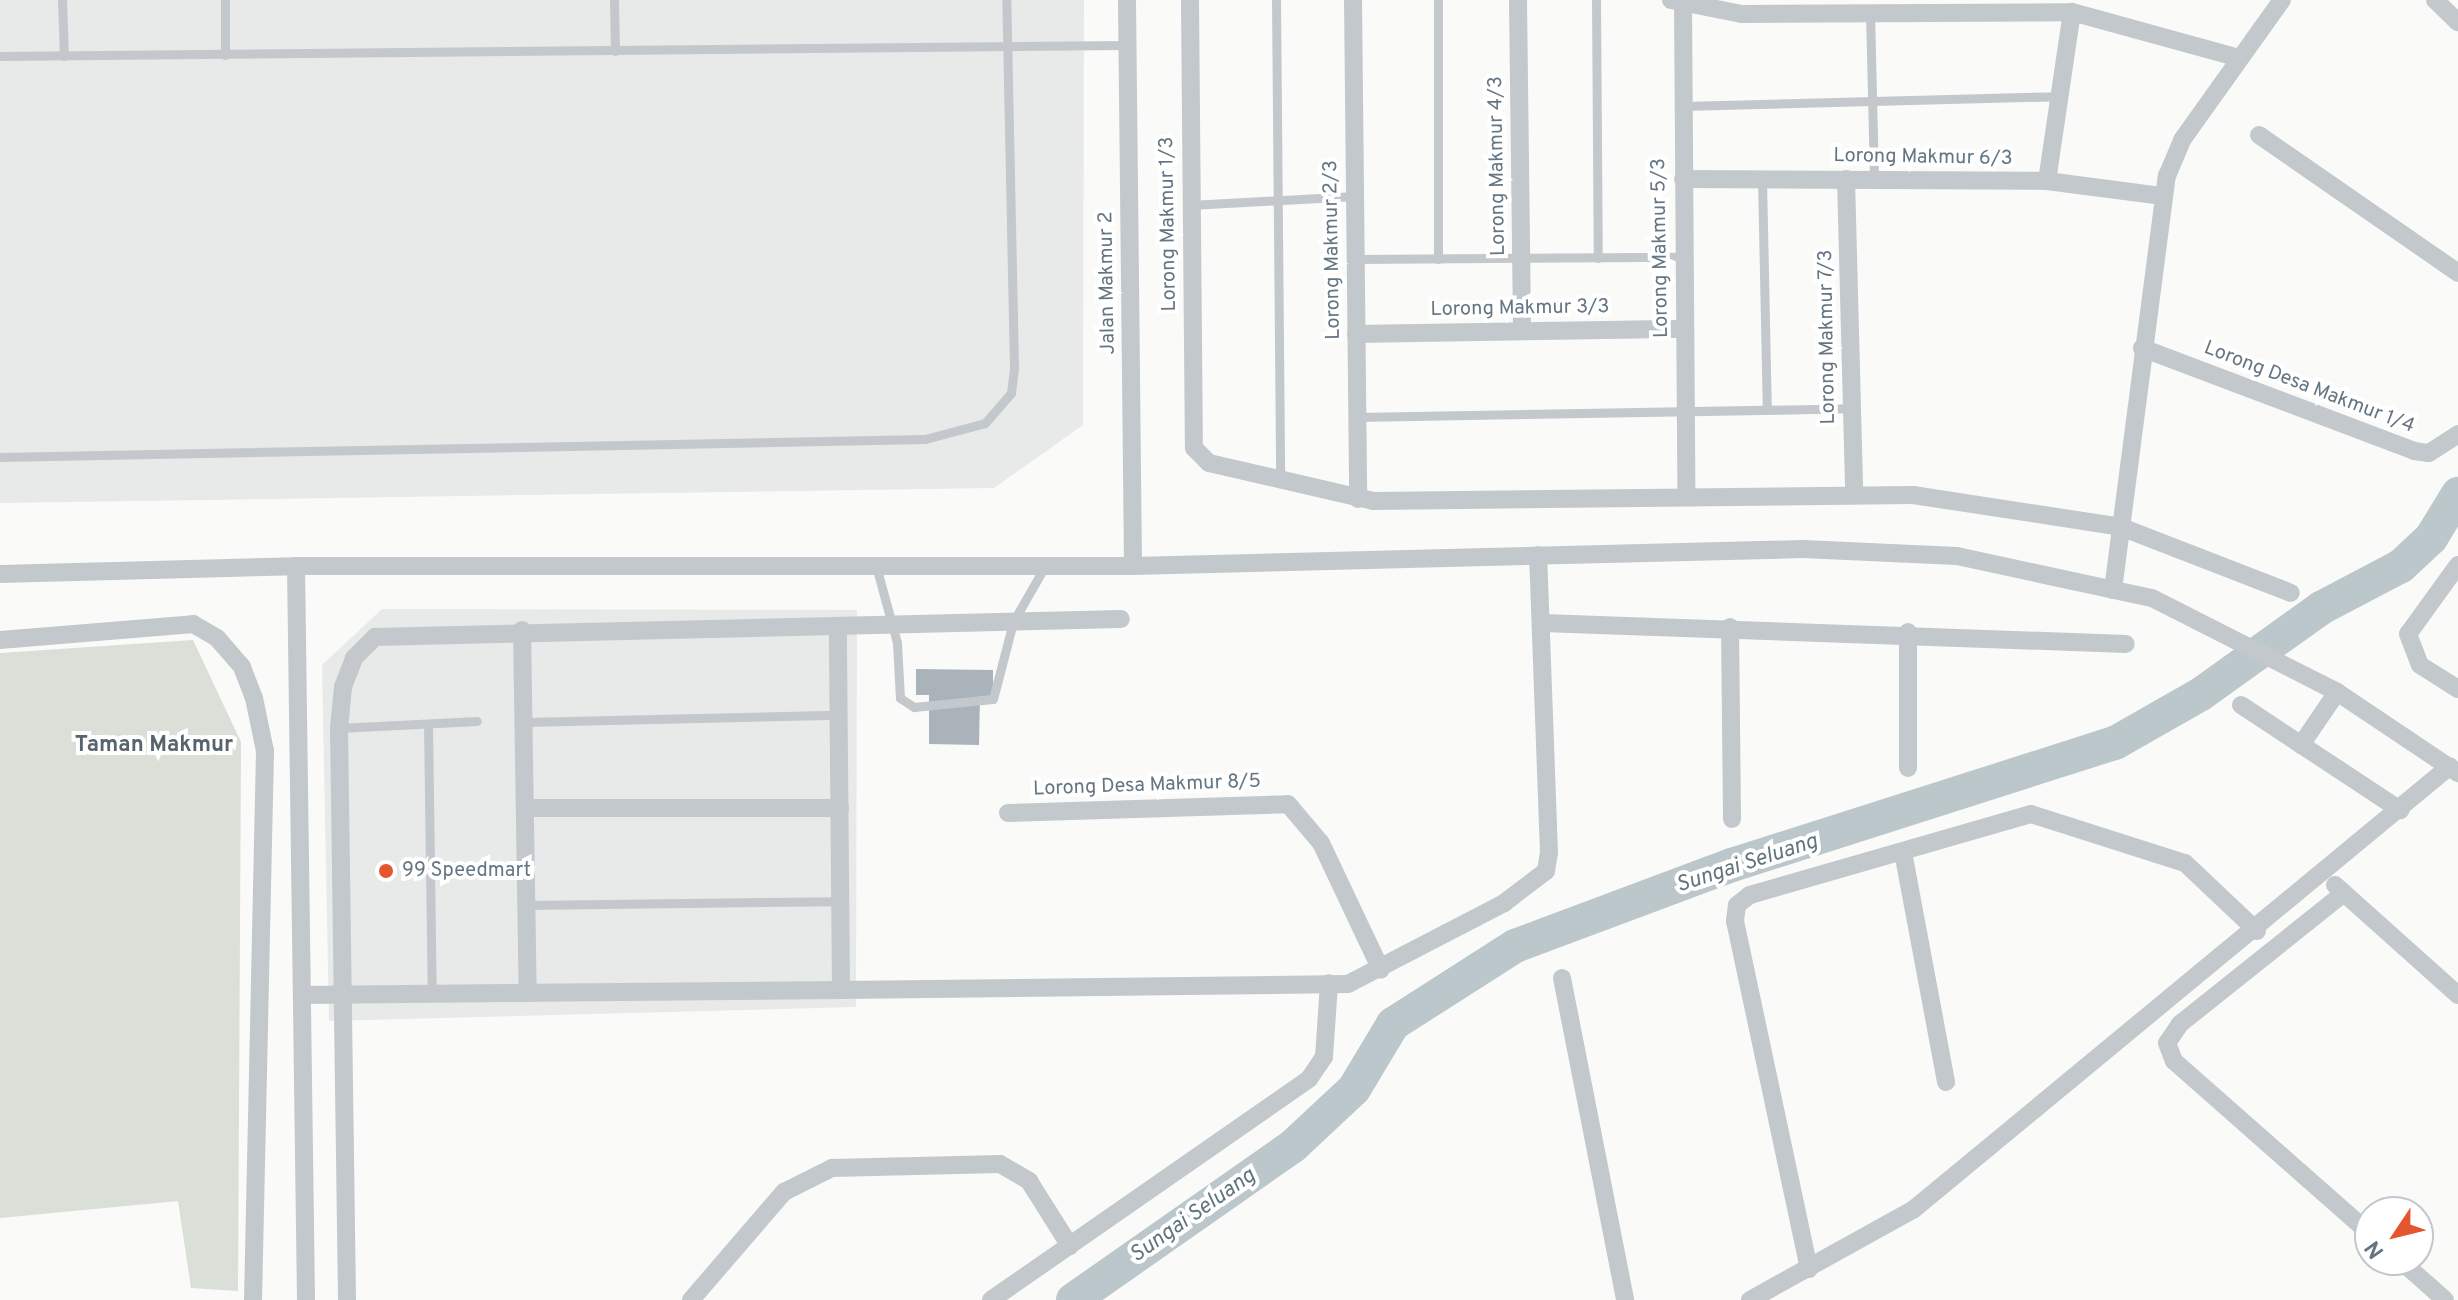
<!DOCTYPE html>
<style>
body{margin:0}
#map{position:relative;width:2458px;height:1300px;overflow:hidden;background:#fafaf8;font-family:Overpass,sans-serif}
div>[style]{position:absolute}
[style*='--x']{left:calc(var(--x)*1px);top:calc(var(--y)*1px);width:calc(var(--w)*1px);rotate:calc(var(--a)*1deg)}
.built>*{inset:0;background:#e8e9e9}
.green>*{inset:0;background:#dadfd7}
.river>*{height:34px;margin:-17px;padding:0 17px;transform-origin:17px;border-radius:17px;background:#bbc7cb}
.building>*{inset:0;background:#aab3b9}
.service>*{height:9px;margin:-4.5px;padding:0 4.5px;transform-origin:4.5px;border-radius:4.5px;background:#c3c8cc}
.minor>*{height:18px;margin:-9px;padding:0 9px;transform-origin:9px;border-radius:9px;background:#c3c8cc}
.dots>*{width:22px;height:22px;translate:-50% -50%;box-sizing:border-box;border:4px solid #fff;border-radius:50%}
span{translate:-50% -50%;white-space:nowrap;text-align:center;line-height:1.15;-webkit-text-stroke:8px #fff;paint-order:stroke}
.street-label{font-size:20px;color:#657683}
.poi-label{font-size:20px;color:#657683}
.left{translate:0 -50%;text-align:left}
.neighbourhood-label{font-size:22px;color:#57646e;font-weight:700}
.water-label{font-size:22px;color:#60757c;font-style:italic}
.north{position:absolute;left:2354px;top:1196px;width:80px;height:80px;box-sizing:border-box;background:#fff;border:2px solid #c1c8cd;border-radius:50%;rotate:235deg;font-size:22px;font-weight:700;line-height:32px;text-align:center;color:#657683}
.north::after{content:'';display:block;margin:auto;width:28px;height:36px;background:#e4572e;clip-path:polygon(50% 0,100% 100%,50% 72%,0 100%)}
</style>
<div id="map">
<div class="built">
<div style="clip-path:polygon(0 0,1084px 0,1083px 425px,994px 488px,0 503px)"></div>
<div style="clip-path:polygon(382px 609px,857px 610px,856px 1007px,329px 1021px,322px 665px)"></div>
</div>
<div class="green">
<div style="clip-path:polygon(193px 640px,241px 742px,238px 1291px,191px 1288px,178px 1201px,0 1218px,0 653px)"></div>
</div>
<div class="river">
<div style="--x:1073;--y:1300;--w:269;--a:-35"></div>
<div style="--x:1293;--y:1146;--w:83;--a:-43.1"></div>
<div style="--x:1354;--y:1089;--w:76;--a:-59"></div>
<div style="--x:1393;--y:1024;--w:145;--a:-32.6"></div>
<div style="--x:1515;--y:946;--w:232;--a:-20.5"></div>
<div style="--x:1732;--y:865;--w:402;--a:-17.7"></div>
<div style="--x:2115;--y:743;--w:99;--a:-29.7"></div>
<div style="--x:2201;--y:694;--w:148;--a:-35.6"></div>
<div style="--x:2321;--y:608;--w:90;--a:-27.7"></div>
<div style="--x:2401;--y:566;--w:41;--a:-43"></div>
<div style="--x:2431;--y:538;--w:52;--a:-58.5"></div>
</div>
<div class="building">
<div style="clip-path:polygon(916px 669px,993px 670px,993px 696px,980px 696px,979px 745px,929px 744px,929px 695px,916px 695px)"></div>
</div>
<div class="service">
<div style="--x:62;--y:0;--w:56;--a:88"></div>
<div style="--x:225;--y:0;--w:55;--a:90"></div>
<div style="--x:614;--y:0;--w:51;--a:88.9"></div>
<div style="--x:1276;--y:0;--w:481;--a:89.5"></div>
<div style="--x:1596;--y:0;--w:258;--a:89.6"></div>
<div style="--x:1870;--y:13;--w:166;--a:88.6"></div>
<div style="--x:0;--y:56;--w:1126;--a:-0.56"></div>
<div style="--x:1683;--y:106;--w:377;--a:-1.5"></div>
<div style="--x:1762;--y:179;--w:230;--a:88.8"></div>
<div style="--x:1190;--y:205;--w:165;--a:-3.1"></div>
<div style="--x:1356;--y:259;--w:327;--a:-0.4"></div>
<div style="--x:1438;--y:259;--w:259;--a:-90"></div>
<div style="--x:1357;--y:417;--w:495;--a:-1"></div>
<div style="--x:0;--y:457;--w:925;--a:-1.11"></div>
<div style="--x:925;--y:439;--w:62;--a:-14.9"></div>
<div style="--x:985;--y:423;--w:40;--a:-49"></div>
<div style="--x:1011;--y:393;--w:26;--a:-83"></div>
<div style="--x:1014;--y:367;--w:367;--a:-91.2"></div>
<div style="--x:876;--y:566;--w:80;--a:74.7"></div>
<div style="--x:897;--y:643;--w:55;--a:86.9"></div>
<div style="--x:900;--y:698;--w:17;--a:33"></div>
<div style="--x:914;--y:707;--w:79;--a:-5.8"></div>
<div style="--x:993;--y:699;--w:80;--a:-75.4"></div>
<div style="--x:1013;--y:622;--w:64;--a:-60.3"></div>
<div style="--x:524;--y:722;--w:315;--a:-1.3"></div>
<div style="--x:428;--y:724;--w:270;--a:89.2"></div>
<div style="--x:339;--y:728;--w:138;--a:-2.9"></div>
<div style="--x:526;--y:905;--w:314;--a:-0.7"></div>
</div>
<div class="minor">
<div style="--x:1127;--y:0;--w:566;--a:89.39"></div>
<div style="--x:1190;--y:0;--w:448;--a:89.5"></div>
<div style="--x:1194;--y:448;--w:21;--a:45"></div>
<div style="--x:1209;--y:463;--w:168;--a:13"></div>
<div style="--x:1373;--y:501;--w:540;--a:-0.64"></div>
<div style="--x:1913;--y:495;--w:210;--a:8.7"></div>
<div style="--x:2121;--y:527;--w:182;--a:21.2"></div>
<div style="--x:1353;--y:0;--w:499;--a:89.4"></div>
<div style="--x:1518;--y:0;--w:331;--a:89.3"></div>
<div style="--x:1671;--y:0;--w:72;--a:11.2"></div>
<div style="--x:1742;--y:14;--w:330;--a:-0.3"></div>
<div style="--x:2072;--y:12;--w:173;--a:15.4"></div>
<div style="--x:2435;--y:0;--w:32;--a:44"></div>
<div style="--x:1683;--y:3;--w:490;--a:89.6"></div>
<div style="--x:2259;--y:135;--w:242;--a:34.7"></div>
<div style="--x:1683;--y:179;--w:364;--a:0.3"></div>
<div style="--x:2047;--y:181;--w:117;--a:7.4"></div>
<div style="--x:1846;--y:179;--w:315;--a:88.5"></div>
<div style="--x:2047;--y:181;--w:171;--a:-81.6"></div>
<div style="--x:1356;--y:334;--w:328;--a:-0.9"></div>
<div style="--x:2142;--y:348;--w:291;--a:20.7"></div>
<div style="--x:2414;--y:451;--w:15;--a:8"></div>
<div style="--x:2429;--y:453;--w:35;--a:-33"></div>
<div style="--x:2458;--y:565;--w:85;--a:125.9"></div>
<div style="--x:2408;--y:634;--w:33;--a:69"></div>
<div style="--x:2420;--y:665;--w:45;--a:32.3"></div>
<div style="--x:296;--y:566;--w:734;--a:89.22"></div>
<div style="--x:0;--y:574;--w:296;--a:-1.5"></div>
<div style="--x:296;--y:566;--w:837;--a:0"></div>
<div style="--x:1133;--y:566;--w:670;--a:-1.45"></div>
<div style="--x:1803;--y:549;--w:154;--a:2.6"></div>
<div style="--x:1957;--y:556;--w:199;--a:12.2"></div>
<div style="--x:2152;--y:598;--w:208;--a:26.9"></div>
<div style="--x:2337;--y:692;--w:146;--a:33.8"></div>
<div style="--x:2113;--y:590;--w:418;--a:-82.6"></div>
<div style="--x:2167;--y:176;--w:39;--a:-67"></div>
<div style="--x:2182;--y:140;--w:172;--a:-54.5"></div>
<div style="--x:1543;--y:623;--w:583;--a:2.06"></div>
<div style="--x:1730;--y:627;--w:192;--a:89.4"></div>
<div style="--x:522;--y:630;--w:363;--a:89.1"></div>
<div style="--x:1908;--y:632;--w:136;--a:90"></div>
<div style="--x:0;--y:640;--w:194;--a:-4.7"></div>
<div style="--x:193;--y:624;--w:28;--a:30"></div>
<div style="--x:217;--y:638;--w:38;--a:49"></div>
<div style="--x:242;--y:667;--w:33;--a:69"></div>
<div style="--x:254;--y:698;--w:54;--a:78.3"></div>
<div style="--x:265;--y:751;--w:549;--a:91.25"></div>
<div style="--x:2241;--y:705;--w:191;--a:33.4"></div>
<div style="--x:2301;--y:745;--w:64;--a:-55.8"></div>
<div style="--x:525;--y:808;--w:315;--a:0"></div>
<div style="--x:1008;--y:813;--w:280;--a:-1.8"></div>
<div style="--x:1288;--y:804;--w:51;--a:49.8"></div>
<div style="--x:1321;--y:843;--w:140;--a:64.7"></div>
<div style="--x:1903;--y:852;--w:234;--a:79.4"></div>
<div style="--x:2335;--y:885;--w:165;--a:41.8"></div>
<div style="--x:2344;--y:893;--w:210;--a:141.4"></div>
<div style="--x:2180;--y:1024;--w:23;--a:124"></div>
<div style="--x:2167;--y:1043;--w:19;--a:69"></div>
<div style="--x:2174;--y:1061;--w:261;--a:41.4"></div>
<div style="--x:1562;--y:978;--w:328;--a:78.9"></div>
<div style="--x:841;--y:990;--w:507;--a:-0.68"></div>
<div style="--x:1348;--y:984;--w:176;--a:-27.4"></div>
<div style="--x:1504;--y:903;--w:53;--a:-37.3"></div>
<div style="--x:1546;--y:871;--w:18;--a:-81"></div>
<div style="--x:1549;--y:853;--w:298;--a:-92.1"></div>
<div style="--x:302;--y:995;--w:539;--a:-0.53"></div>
<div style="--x:841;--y:990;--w:363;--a:-90.5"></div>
<div style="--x:2400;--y:1260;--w:60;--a:41.6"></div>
<div style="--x:1809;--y:1269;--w:356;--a:-102"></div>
<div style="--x:1735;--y:921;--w:16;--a:-83"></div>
<div style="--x:1737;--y:905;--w:16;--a:-38"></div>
<div style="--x:1750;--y:895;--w:292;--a:-16.1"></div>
<div style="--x:2031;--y:814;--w:162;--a:17.7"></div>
<div style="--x:2185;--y:863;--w:99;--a:43.4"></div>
<div style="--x:347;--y:1300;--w:572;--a:-90.8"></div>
<div style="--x:339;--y:728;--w:41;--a:-84.4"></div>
<div style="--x:343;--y:687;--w:31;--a:-69"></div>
<div style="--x:354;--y:658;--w:30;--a:-45"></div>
<div style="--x:375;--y:637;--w:746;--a:-1.38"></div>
<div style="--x:691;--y:1300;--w:143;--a:-49.3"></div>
<div style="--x:784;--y:1192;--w:54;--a:-26.6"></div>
<div style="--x:832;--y:1168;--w:168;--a:-1.4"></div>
<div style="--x:1000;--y:1164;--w:34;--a:30"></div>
<div style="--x:1029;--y:1181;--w:77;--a:57.8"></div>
<div style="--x:991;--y:1300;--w:387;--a:-34.8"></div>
<div style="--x:1309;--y:1079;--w:27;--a:-56"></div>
<div style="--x:1324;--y:1057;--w:74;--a:-86.1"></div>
<div style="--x:1750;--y:1300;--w:188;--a:-29"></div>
<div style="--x:1914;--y:1209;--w:695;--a:-39.57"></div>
</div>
<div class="dots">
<div style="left:386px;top:871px;background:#e4572e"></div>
</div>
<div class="street-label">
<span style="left:1923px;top:158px;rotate:1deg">Lorong Makmur 6/3</span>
<span style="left:1498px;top:166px;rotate:-91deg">Lorong Makmur 4/3</span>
<span style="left:1169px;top:224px;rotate:-91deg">Lorong Makmur 1/3</span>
<span style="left:1661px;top:248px;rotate:-91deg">Lorong Makmur 5/3</span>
<span style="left:1333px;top:250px;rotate:-91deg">Lorong Makmur 2/3</span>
<span style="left:1108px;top:283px;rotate:-91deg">Jalan Makmur 2</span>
<span style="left:1520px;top:309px;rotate:-1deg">Lorong Makmur 3/3</span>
<span style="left:1828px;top:337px;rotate:-91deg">Lorong Makmur 7/3</span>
<span style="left:2309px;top:388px;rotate:21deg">Lorong Desa Makmur 1/4</span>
<span style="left:1147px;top:786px;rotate:-2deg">Lorong Desa Makmur 8/5</span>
</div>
<div class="poi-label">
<span class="left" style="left:402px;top:871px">99 Speedmart</span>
</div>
<div class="neighbourhood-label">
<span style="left:154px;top:746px">Taman Makmur</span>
</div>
<div class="water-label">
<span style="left:1747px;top:864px;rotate:-18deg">Sungai Seluang</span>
<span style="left:1193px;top:1216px;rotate:-35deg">Sungai Seluang</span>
</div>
<div class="north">N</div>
</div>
